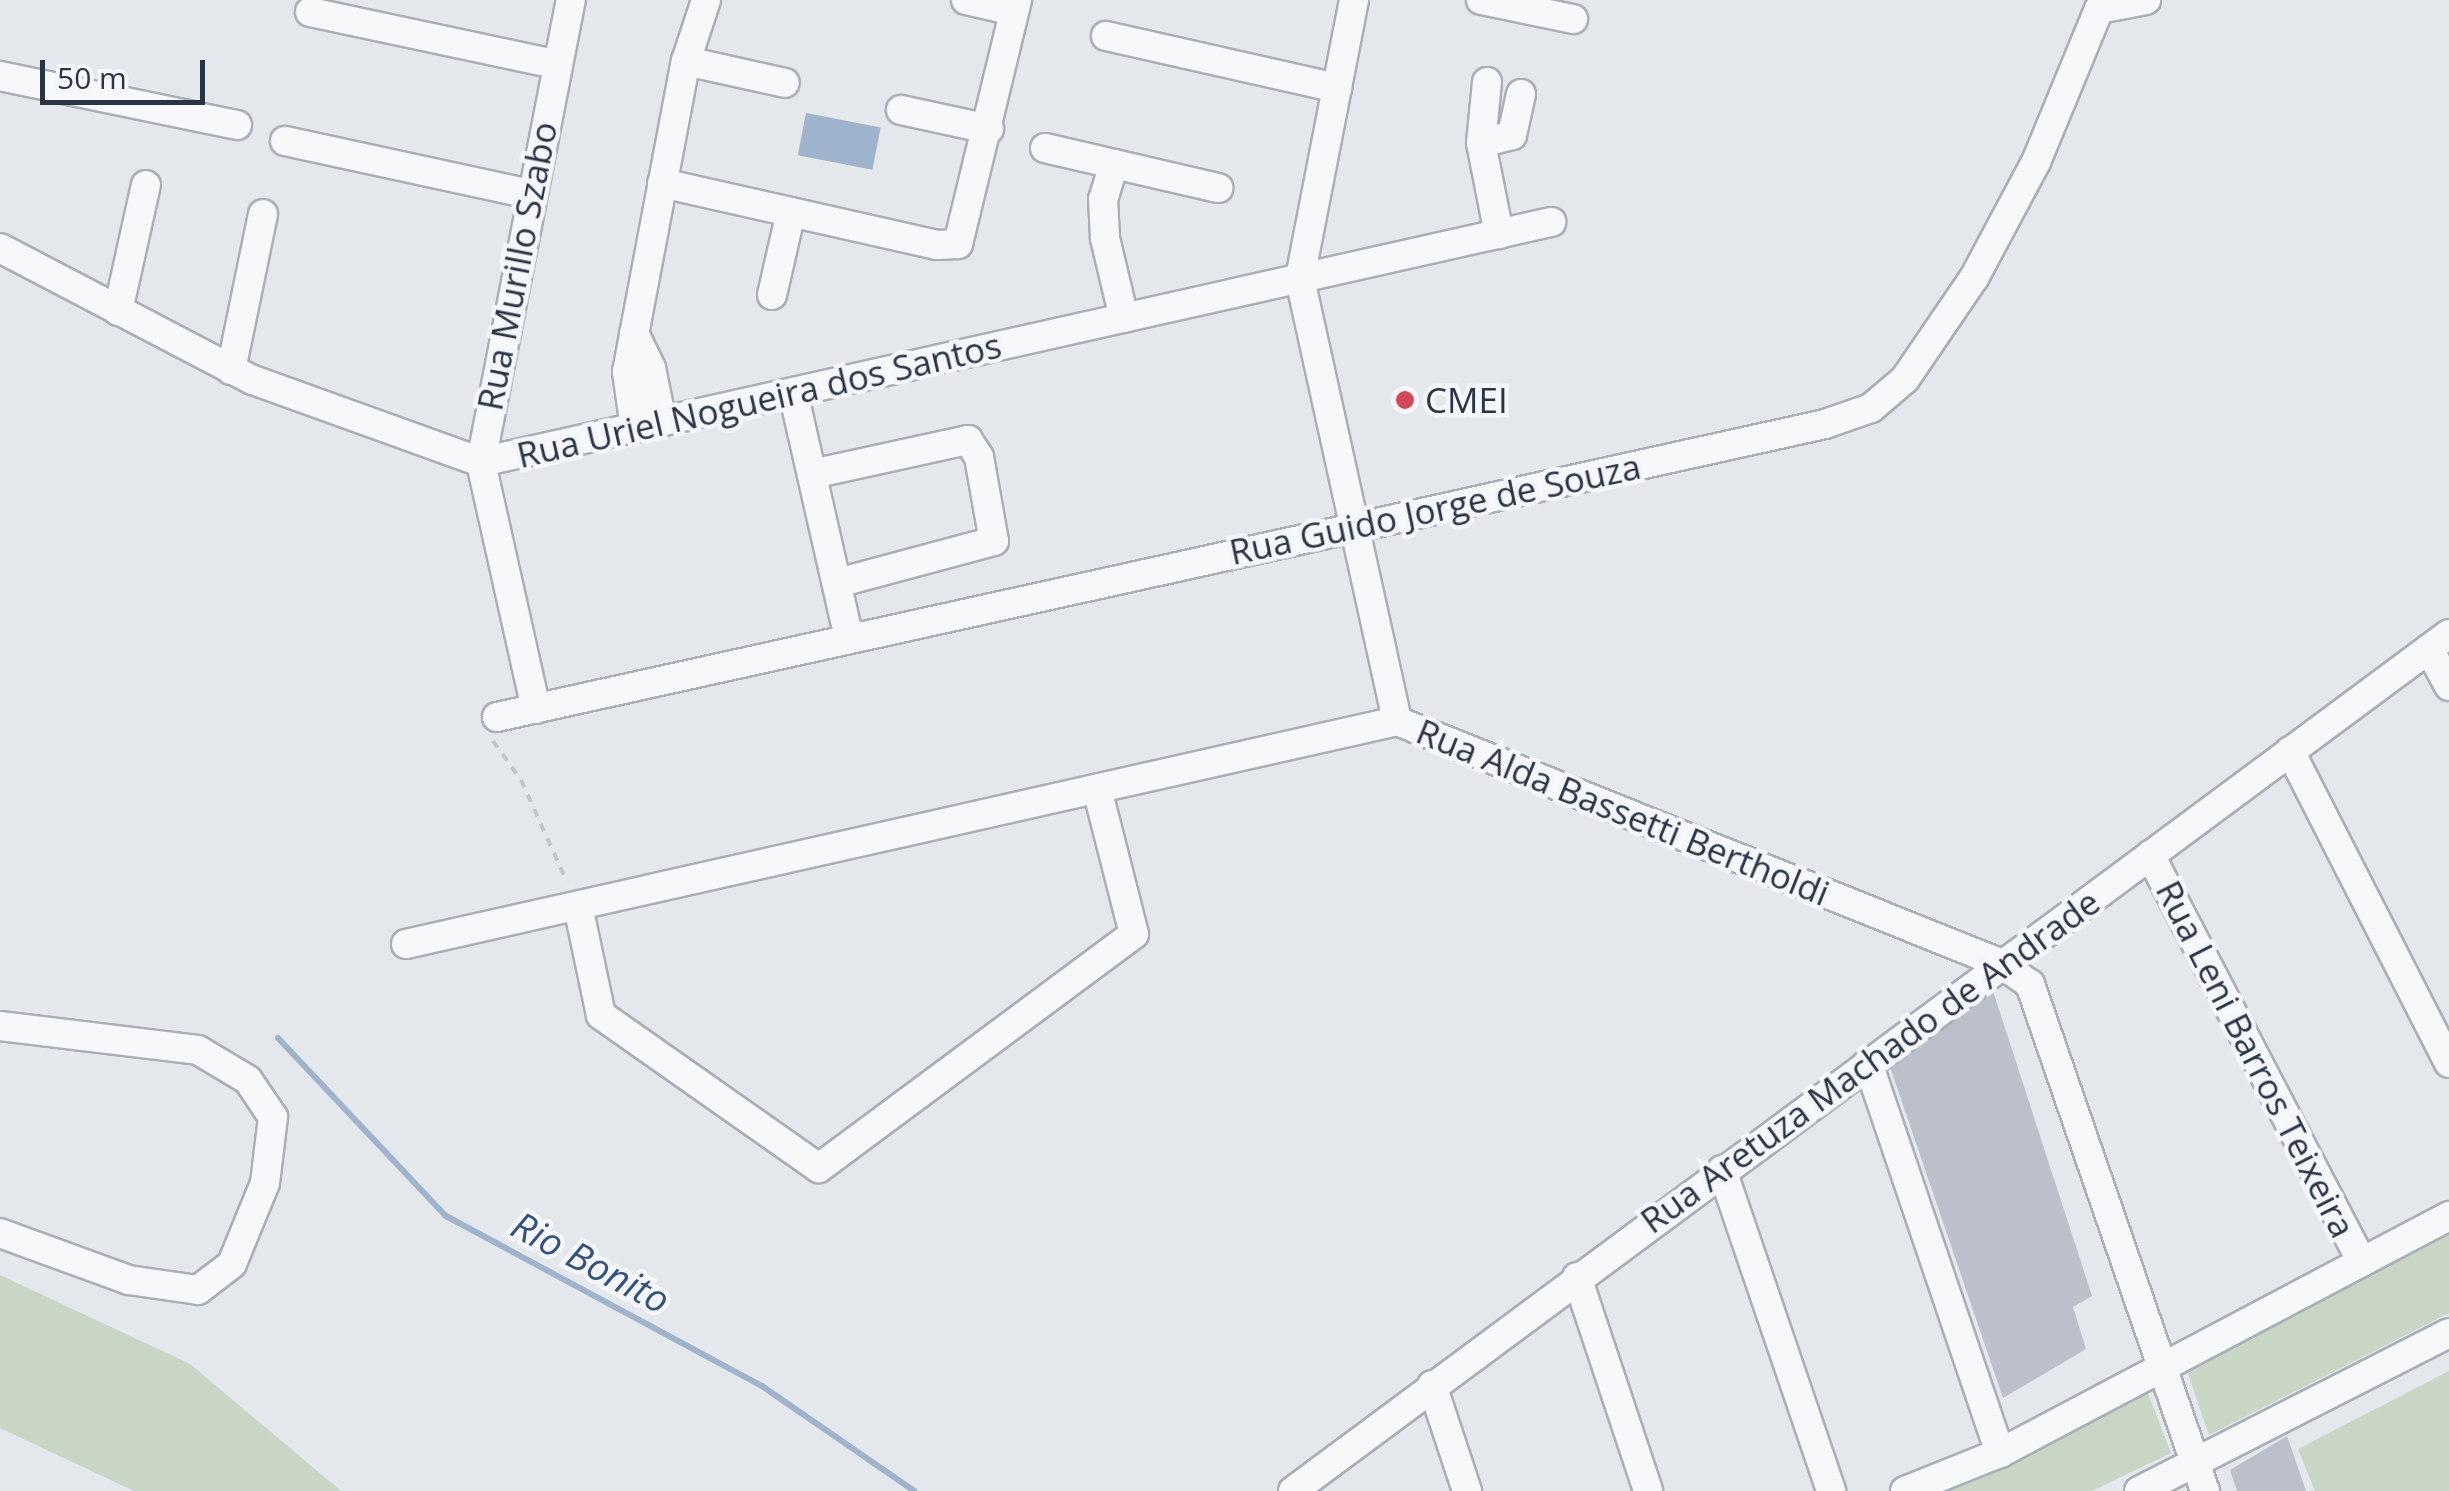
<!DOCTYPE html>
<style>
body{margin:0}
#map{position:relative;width:2449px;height:1491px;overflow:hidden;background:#e4e7ec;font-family:"Open Sans",sans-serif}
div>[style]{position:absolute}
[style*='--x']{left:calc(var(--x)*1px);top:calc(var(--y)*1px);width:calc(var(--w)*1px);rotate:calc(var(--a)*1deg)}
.green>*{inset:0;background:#c9d6c5}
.water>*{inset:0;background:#9fb4cc;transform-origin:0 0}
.stream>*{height:6px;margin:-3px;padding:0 3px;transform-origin:3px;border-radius:3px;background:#9fb4cc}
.building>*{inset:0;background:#bbc0ca}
.path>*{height:4px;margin-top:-2px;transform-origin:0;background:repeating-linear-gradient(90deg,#c2c5cb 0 8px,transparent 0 16px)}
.roads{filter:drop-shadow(2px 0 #a9aeb7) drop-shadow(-2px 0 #a9aeb7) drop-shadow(0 2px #a9aeb7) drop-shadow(0 -2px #a9aeb7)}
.minor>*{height:28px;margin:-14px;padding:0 14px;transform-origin:14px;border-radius:14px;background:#f7f8fa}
.dots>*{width:28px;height:28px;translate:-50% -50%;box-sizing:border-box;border:5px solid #f4f6f9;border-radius:50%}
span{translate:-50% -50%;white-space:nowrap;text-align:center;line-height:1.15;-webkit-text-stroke:9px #f4f6f9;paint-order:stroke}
.street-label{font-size:35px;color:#2b3445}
.poi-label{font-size:35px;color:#2b3445}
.left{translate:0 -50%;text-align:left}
.water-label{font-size:38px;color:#34527a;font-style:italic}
.scale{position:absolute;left:40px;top:60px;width:165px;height:45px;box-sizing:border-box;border:5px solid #2b3445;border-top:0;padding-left:12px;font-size:30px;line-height:35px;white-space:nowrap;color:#2b3445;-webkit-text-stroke:8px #f4f6f9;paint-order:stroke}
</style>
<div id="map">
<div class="green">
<div style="clip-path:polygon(2449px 1233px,2449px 1313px,2209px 1435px,2185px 1365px)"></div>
<div style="clip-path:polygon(0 1275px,190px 1364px,341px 1491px,134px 1491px,0 1428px)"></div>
<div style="clip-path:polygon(2449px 1371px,2449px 1491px,2315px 1491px,2298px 1449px)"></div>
<div style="clip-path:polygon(2147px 1391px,2171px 1453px,2092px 1491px,1936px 1491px)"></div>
</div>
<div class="water">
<div style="left:806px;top:113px;width:76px;height:43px;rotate:11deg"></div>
</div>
<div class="stream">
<div style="--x:278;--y:1038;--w:245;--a:46.7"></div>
<div style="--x:446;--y:1216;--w:359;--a:28.3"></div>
<div style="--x:762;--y:1386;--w:185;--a:34.6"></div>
</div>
<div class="building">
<div style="clip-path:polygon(1992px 988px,2092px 1296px,2073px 1307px,2086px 1349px,2003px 1398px,1889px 1064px)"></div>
<div style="clip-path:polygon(2287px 1436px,2306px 1491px,2237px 1491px,2230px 1470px)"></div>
</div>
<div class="path">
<div style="--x:493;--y:741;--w:48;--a:54.3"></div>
<div style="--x:521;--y:780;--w:112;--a:65.7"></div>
</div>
<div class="roads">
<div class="minor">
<div style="--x:966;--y:0;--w:49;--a:12.9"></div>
<div style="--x:1354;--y:0;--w:284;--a:101"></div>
<div style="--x:1300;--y:279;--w:453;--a:77.6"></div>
<div style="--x:1397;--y:721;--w:652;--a:21.88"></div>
<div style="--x:2002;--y:964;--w:34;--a:36"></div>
<div style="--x:2030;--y:984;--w:536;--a:70.96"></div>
<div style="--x:1481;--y:0;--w:94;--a:11.7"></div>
<div style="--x:310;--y:12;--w:250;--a:12"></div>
<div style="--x:1106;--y:36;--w:237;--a:12.7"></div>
<div style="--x:686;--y:61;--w:101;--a:12.5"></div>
<div style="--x:0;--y:76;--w:242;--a:11.7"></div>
<div style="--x:1487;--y:82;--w:61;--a:95.6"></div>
<div style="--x:1481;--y:143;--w:93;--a:78.8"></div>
<div style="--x:901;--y:110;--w:90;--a:12.2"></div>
<div style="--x:285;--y:141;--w:252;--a:12.2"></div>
<div style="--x:1481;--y:143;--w:32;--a:-14"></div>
<div style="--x:1512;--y:135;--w:42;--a:-77.6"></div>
<div style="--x:1045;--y:148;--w:178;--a:13"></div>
<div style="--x:1114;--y:164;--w:37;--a:107"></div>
<div style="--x:1103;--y:199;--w:39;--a:87"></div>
<div style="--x:1105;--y:238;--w:82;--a:76.6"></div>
<div style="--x:662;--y:183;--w:282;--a:12.7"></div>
<div style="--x:937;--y:245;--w:21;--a:-3"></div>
<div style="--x:958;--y:244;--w:251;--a:-76.4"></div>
<div style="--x:0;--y:248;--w:285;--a:27.6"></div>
<div style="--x:253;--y:380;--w:242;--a:19.8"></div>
<div style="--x:481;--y:462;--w:1097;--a:-12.64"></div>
<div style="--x:772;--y:295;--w:85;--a:-77.1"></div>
<div style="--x:118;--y:311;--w:129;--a:-77.5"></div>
<div style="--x:634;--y:333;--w:39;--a:64"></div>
<div style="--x:651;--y:368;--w:55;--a:78.5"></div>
<div style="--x:231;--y:370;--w:159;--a:-78.4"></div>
<div style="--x:793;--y:392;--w:252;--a:77.2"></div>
<div style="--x:635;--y:428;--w:57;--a:-98.1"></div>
<div style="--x:627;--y:372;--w:317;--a:-79.3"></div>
<div style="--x:686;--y:61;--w:64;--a:-71.8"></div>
<div style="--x:812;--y:474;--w:160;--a:-12.3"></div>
<div style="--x:968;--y:440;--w:20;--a:57"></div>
<div style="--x:979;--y:457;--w:85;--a:79.9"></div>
<div style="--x:994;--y:541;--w:163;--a:165"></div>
<div style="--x:2429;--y:649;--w:42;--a:61.6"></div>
<div style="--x:536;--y:709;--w:253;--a:-102.6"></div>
<div style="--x:481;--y:462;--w:471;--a:-79"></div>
<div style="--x:497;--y:717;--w:1360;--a:-12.44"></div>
<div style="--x:1825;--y:424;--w:49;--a:-19.2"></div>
<div style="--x:1871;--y:408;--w:45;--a:-40.5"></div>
<div style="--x:1905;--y:379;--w:122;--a:-55.7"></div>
<div style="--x:1974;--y:278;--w:132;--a:-61.9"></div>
<div style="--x:2036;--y:162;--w:165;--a:-67.6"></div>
<div style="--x:2099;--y:9;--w:48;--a:-10.8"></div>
<div style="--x:2290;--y:751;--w:350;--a:63"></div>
<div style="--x:2150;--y:855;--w:459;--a:62.5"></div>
<div style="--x:578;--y:906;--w:111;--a:78.1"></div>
<div style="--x:601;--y:1015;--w:266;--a:35.1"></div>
<div style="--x:819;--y:1168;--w:392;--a:-36.6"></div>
<div style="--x:1134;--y:934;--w:150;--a:-104.3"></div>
<div style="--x:406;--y:944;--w:1016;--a:-12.68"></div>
<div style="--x:0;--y:1026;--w:199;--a:6.9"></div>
<div style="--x:198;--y:1050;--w:58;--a:31"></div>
<div style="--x:248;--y:1080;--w:45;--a:56"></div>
<div style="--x:273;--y:1117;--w:66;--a:96.9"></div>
<div style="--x:265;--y:1183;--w:87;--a:112.2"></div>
<div style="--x:232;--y:1264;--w:43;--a:142.6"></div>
<div style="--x:198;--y:1290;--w:70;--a:-171.8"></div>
<div style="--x:129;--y:1280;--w:137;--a:-160"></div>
<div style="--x:1868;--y:1063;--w:412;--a:71.3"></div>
<div style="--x:1722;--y:1170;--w:339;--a:71.2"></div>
<div style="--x:1577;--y:1277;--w:225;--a:71.6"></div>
<div style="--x:1432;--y:1385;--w:112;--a:71.7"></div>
<div style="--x:1293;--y:1491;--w:1439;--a:-36.55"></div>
<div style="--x:1905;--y:1491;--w:102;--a:-21.8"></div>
<div style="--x:2000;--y:1453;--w:508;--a:-27.83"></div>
<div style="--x:2139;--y:1491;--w:348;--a:-27"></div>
</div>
</div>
<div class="dots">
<div style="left:1405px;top:400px;background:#d1495b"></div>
</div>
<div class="street-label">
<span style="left:517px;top:266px;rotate:-79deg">Rua Murillo Szabo</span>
<span style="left:759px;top:400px;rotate:-13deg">Rua Uriel Nogueira dos Santos</span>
<span style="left:1435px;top:509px;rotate:-12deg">Rua Guido Jorge de Souza</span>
<span style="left:1623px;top:812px;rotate:22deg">Rua Alda Bassetti Bertholdi</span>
<span style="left:2256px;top:1059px;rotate:63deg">Rua Leni Barros Teixeira</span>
<span style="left:1870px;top:1061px;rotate:-36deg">Rua Aretuza Machado de Andrade</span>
</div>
<div class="poi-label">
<span class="left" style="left:1425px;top:400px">CMEI</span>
</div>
<div class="water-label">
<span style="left:591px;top:1262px;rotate:28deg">Rio Bonito</span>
</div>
<div class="scale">50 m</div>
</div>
